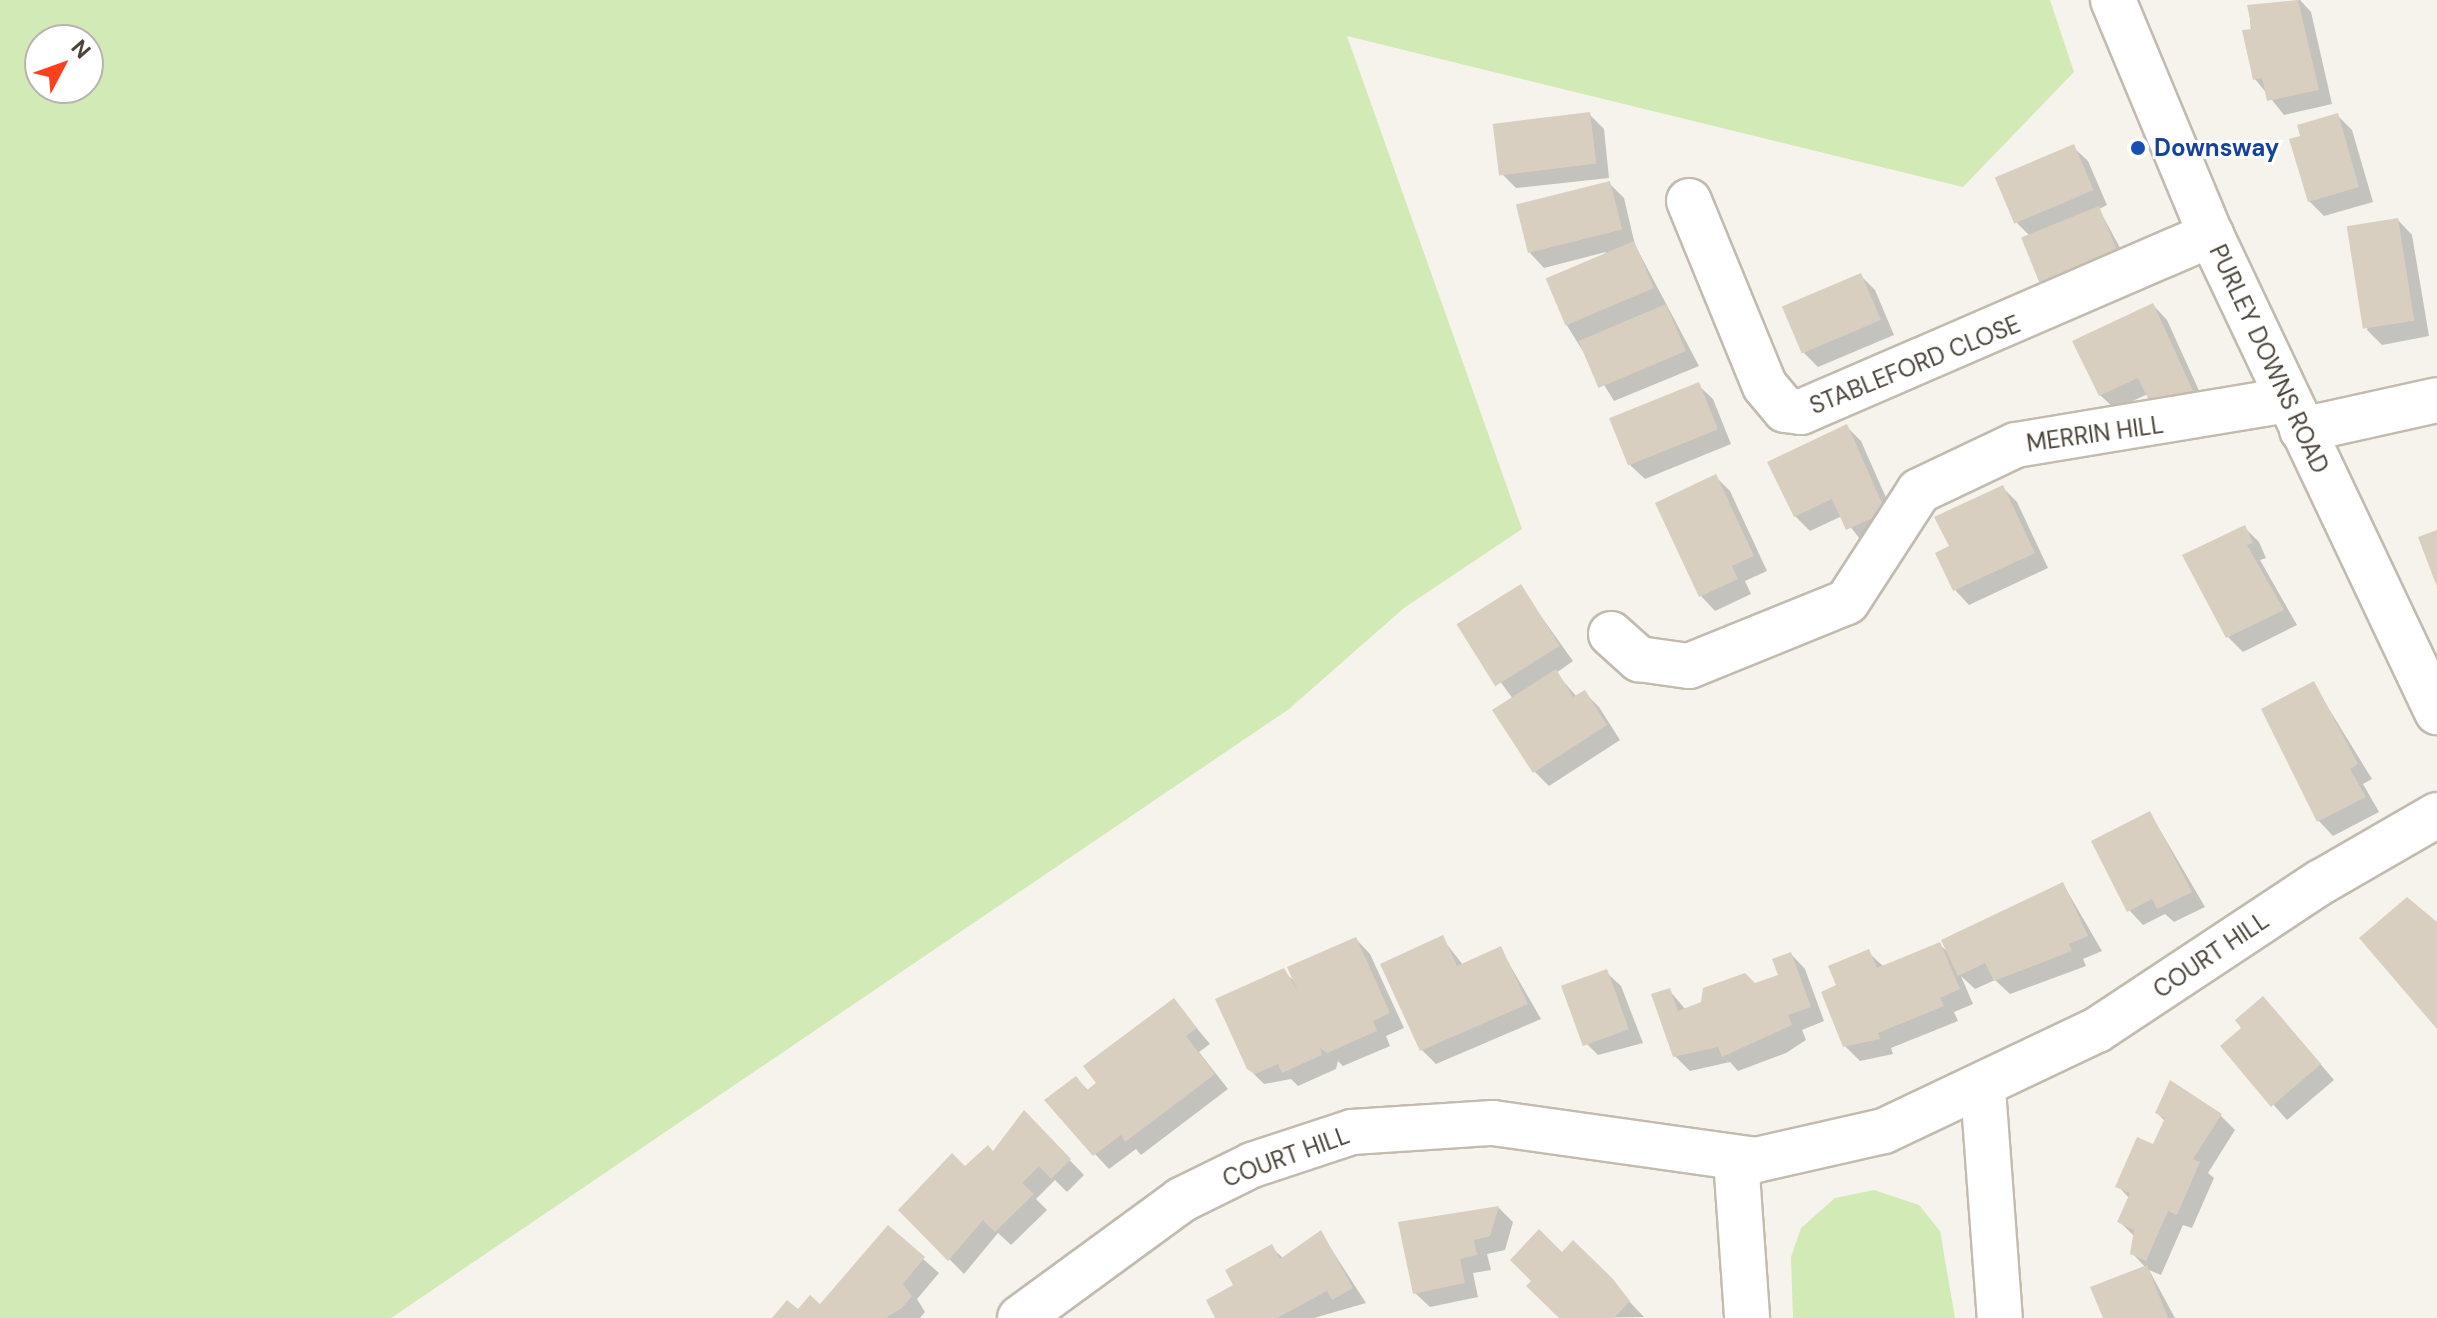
<!DOCTYPE html>
<style>
body{margin:0}
#map{position:relative;width:2437px;height:1318px;overflow:hidden;background:#f6f3ec;font-family:"DM Sans",sans-serif}
div>[style]{position:absolute}
[style*='--x']{left:calc(var(--x)*1px);top:calc(var(--y)*1px);width:calc(var(--w)*1px);rotate:calc(var(--a)*1deg)}
.green>*{inset:0;background:#d2eab5}
.shadow>*{inset:0;background:#0003}
.building>*{inset:0;background:#d8cfc1;transform-origin:0 0}
.roads{filter:drop-shadow(2px 0 #c2bbae) drop-shadow(-2px 0 #c2bbae) drop-shadow(0 2px #c2bbae) drop-shadow(0 -2px #c2bbae)}
.minor>*{height:44px;margin:-22px;padding:0 22px;transform-origin:22px;border-radius:22px;background:#fff}
.dots>*{width:22px;height:22px;translate:-50% -50%;box-sizing:border-box;border:4px solid #fff;border-radius:50%}
span{translate:-50% -50%;white-space:nowrap;text-align:center;line-height:1.15;-webkit-text-stroke:6px #fff;paint-order:stroke}
.transit-label{font-size:24px;color:#164399;font-weight:700}
.left{translate:0 -50%;text-align:left}
.street-label{font-size:24px;color:#4b4439}
.north{position:absolute;left:24px;top:24px;width:80px;height:80px;box-sizing:border-box;background:#fff;border:2px solid #b7b4b0;border-radius:50%;rotate:49deg;font-size:22px;font-weight:700;line-height:32px;text-align:center;color:#4b4439}
.north::after{content:'';display:block;margin:auto;width:28px;height:36px;background:#fc3f1d;clip-path:polygon(50% 0,100% 100%,50% 72%,0 100%)}
</style>
<div id="map">
<div class="green">
<div style="clip-path:polygon(evenodd,0 0,2050px 0,2074px 72px,1963px 187px,1347px 36px,1522px 529px,1404px 608px,1289px 709px,391px 1318px,0 1318px,0 0,88px 40px,88px 88px,40px 88px,40px 40px,88px 40px)"></div>
<div style="clip-path:polygon(1874px 1190px,1919px 1205px,1940px 1231px,1955px 1318px,1793px 1318px,1791px 1257px,1801px 1228px,1835px 1198px)"></div>
</div>
<div class="shadow">
<div style="clip-path:polygon(2300px 0,2311px 12px,2332px 104px,2284px 115px,2255px 79px,2249px 7px)"></div>
<div style="clip-path:polygon(1589px 114px,1604px 129px,1609px 178px,1516px 188px,1501px 173px)"></div>
<div style="clip-path:polygon(2337px 115px,2352px 130px,2373px 202px,2324px 216px,2309px 201px,2302px 137px)"></div>
<div style="clip-path:polygon(2073px 147px,2088px 161px,2107px 205px,2099px 209px,2131px 268px,2057px 298px,2042px 283px,2030px 236px,2017px 223px)"></div>
<div style="clip-path:polygon(1609px 183px,1624px 198px,1635px 245px,1699px 366px,1614px 401px,1566px 324px,1606px 252px,1544px 268px,1530px 253px)"></div>
<div style="clip-path:polygon(2398px 220px,2412px 235px,2429px 336px,2382px 345px,2367px 330px)"></div>
<div style="clip-path:polygon(1861px 276px,1875px 290px,1894px 335px,1818px 367px,1804px 353px)"></div>
<div style="clip-path:polygon(2153px 305px,2167px 320px,2206px 406px,2148px 394px,2115px 409px,2100px 395px)"></div>
<div style="clip-path:polygon(1698px 385px,1713px 399px,1731px 444px,1645px 479px,1630px 465px)"></div>
<div style="clip-path:polygon(1846px 426px,1861px 441px,1899px 527px,1863px 543px,1842px 516px,1810px 531px,1795px 516px)"></div>
<div style="clip-path:polygon(1715px 476px,1730px 491px,1767px 571px,1745px 581px,1751px 594px,1715px 611px,1701px 596px)"></div>
<div style="clip-path:polygon(2002px 487px,2017px 502px,2048px 568px,1969px 605px,1955px 590px)"></div>
<div style="clip-path:polygon(2244px 527px,2259px 542px,2266px 558px,2260px 560px,2297px 625px,2243px 652px,2228px 637px)"></div>
<div style="clip-path:polygon(1520px 587px,1573px 661px,1556px 673px,1577px 697px,1584px 692px,1599px 707px,1620px 740px,1549px 786px,1535px 772px,1513px 699px,1460px 626px)"></div>
<div style="clip-path:polygon(2313px 683px,2372px 779px,2363px 784px,2379px 812px,2333px 836px,2319px 821px)"></div>
<div style="clip-path:polygon(2150px 813px,2205px 907px,2174px 922px,2165px 914px,2143px 925px,2129px 910px)"></div>
<div style="clip-path:polygon(2063px 884px,2102px 951px,2083px 959px,2086px 966px,2010px 994px,1995px 980px,1975px 989px,1961px 976px,1973px 1004px,1954px 1012px,1958px 1021px,1891px 1048px,1893px 1054px,1860px 1061px,1845px 1046px,1839px 986px,1868px 952px,1884px 967px,1939px 944px,1950px 954px)"></div>
<div style="clip-path:polygon(1442px 938px,1463px 965px,1500px 948px,1541px 1019px,1436px 1064px,1422px 1050px)"></div>
<div style="clip-path:polygon(1356px 939px,1370px 954px,1404px 1028px,1386px 1036px,1390px 1046px,1343px 1066px,1338px 1061px,1336px 1069px,1298px 1086px,1291px 1079px,1264px 1084px,1248px 1068px,1283px 971px,1294px 981px)"></div>
<div style="clip-path:polygon(1791px 954px,1805px 969px,1824px 1021px,1802px 1030px,1806px 1040px,1786px 1053px,1738px 1071px,1730px 1062px,1690px 1071px,1675px 1056px,1669px 990px,1686px 1010px,1781px 976px)"></div>
<div style="clip-path:polygon(1606px 972px,1621px 986px,1643px 1043px,1598px 1055px,1583px 1040px)"></div>
<div style="clip-path:polygon(1174px 1001px,1210px 1044px,1199px 1052px,1228px 1089px,1141px 1155px,1136px 1149px,1109px 1169px,1095px 1154px,1076px 1078px,1089px 1091px)"></div>
<div style="clip-path:polygon(2278px 1014px,2334px 1080px,2287px 1120px,2222px 1047px)"></div>
<div style="clip-path:polygon(1024px 1113px,1084px 1175px,1067px 1192px,1055px 1180px,1036px 1199px,1047px 1210px,1011px 1245px,998px 1233px,964px 1274px,901px 1210px,994px 1154px)"></div>
<div style="clip-path:polygon(2157px 1113px,2220px 1115px,2235px 1130px,2208px 1173px,2214px 1178px,2192px 1228px,2183px 1225px,2161px 1275px,2149px 1270px,2175px 1318px,2105px 1318px,2146px 1268px,2132px 1253px,2135px 1237px,2120px 1222px,2130px 1199px,2118px 1186px,2154px 1147px,2165px 1121px)"></div>
<div style="clip-path:polygon(1499px 1208px,1513px 1222px,1505px 1250px,1487px 1254px,1491px 1270px,1473px 1273px,1478px 1297px,1430px 1307px,1415px 1293px,1400px 1223px)"></div>
<div style="clip-path:polygon(888px 1228px,939px 1273px,917px 1299px,925px 1312px,920px 1318px,774px 1318px,821px 1307px)"></div>
<div style="clip-path:polygon(1321px 1233px,1366px 1303px,1314px 1318px,1218px 1318px,1271px 1247px,1284px 1259px)"></div>
<div style="clip-path:polygon(1562px 1254px,1588px 1258px,1644px 1317px,1564px 1318px)"></div>
</div>
<div class="building">
<div style="clip-path:polygon(2298px 0,2319px 90px,2267px 101px,2262px 78px,2253px 80px,2242px 30px,2252px 29px,2247px 5px)"></div>
<div style="left:1590px;top:112px;width:52px;height:98px;rotate:83deg"></div>
<div style="clip-path:polygon(2338px 113px,2359px 187px,2308px 202px,2289px 139px,2300px 136px,2297px 125px)"></div>
<div style="left:2074px;top:144px;width:50px;height:86px;rotate:67deg"></div>
<div style="left:1610px;top:181px;width:50px;height:97px;rotate:76deg"></div>
<div style="left:2099px;top:206px;width:51px;height:84px;rotate:68deg"></div>
<div style="left:2398px;top:218px;width:104px;height:52px;rotate:81deg"></div>
<div style="left:1634px;top:241px;width:51px;height:96px;rotate:67deg"></div>
<div style="left:1861px;top:273px;width:51px;height:86px;rotate:67deg"></div>
<div style="clip-path:polygon(2153px 303px,2193px 391px,2153px 409px,2138px 378px,2099px 396px,2072px 341px)"></div>
<div style="left:1666px;top:304px;width:51px;height:95px;rotate:67deg"></div>
<div style="left:1699px;top:382px;width:51px;height:97px;rotate:68deg"></div>
<div style="clip-path:polygon(1847px 424px,1886px 512px,1846px 530px,1832px 499px,1794px 517px,1767px 462px)"></div>
<div style="clip-path:polygon(1716px 474px,1754px 556px,1732px 566px,1738px 579px,1699px 597px,1655px 503px)"></div>
<div style="clip-path:polygon(2003px 485px,2035px 553px,1953px 591px,1935px 553px,1949px 546px,1934px 517px)"></div>
<div style="clip-path:polygon(2245px 525px,2253px 543px,2247px 545px,2284px 610px,2226px 638px,2182px 555px)"></div>
<div style="clip-path:polygon(2437px 530px,2437px 587px,2418px 537px)"></div>
<div style="left:1521px;top:584px;width:73px;height:76px;rotate:58deg"></div>
<div style="clip-path:polygon(1556px 669px,1573px 697px,1585px 690px,1607px 725px,1533px 773px,1492px 710px)"></div>
<div style="clip-path:polygon(2314px 681px,2358px 764px,2350px 769px,2366px 797px,2317px 822px,2261px 709px)"></div>
<div style="clip-path:polygon(2150px 811px,2192px 892px,2157px 909px,2152px 899px,2127px 912px,2091px 841px)"></div>
<div style="clip-path:polygon(2063px 882px,2088px 936px,2069px 944px,2072px 951px,1994px 981px,1985px 963px,1958px 976px,1941px 940px)"></div>
<div style="clip-path:polygon(2407px 897px,2437px 922px,2437px 1029px,2359px 938px)"></div>
<div style="clip-path:polygon(1443px 935px,1457px 966px,1501px 946px,1528px 1004px,1420px 1051px,1380px 964px)"></div>
<div style="clip-path:polygon(1356px 937px,1390px 1013px,1373px 1021px,1377px 1031px,1327px 1053px,1320px 1048px,1322px 1055px,1282px 1073px,1278px 1064px,1255px 1074px,1247px 1069px,1215px 999px,1284px 968px,1298px 992px,1287px 967px)"></div>
<div style="clip-path:polygon(1940px 942px,1960px 989px,1940px 998px,1944px 1006px,1878px 1033px,1880px 1039px,1843px 1047px,1821px 992px,1836px 985px,1828px 966px,1869px 949px,1877px 968px)"></div>
<div style="clip-path:polygon(1791px 952px,1811px 1007px,1788px 1015px,1792px 1025px,1722px 1057px,1718px 1047px,1673px 1057px,1651px 994px,1670px 988px,1678px 1011px,1701px 1002px,1703px 988px,1745px 973px,1755px 983px,1778px 975px,1772px 959px)"></div>
<div style="left:1607px;top:969px;width:64px;height:49px;rotate:70deg"></div>
<div style="clip-path:polygon(2263px 996px,2321px 1064px,2271px 1107px,2220px 1046px,2241px 1028px,2235px 1020px)"></div>
<div style="clip-path:polygon(1174px 998px,1197px 1028px,1186px 1036px,1215px 1074px,1125px 1142px,1121px 1135px,1093px 1156px,1044px 1100px,1076px 1076px,1087px 1090px,1096px 1083px,1083px 1066px)"></div>
<div style="clip-path:polygon(2170px 1080px,2222px 1114px,2193px 1159px,2200px 1162px,2177px 1215px,2168px 1211px,2146px 1261px,2130px 1254px,2134px 1230px,2117px 1222px,2130px 1193px,2115px 1187px,2137px 1137px,2153px 1144px,2165px 1118px,2155px 1113px)"></div>
<div style="clip-path:polygon(1024px 1110px,1071px 1159px,1051px 1179px,1039px 1166px,1022px 1183px,1034px 1194px,995px 1232px,983px 1220px,948px 1261px,898px 1210px,952px 1153px,965px 1166px,988px 1145px,993px 1151px)"></div>
<div style="clip-path:polygon(1499px 1206px,1490px 1236px,1474px 1240px,1477px 1255px,1460px 1259px,1465px 1283px,1413px 1294px,1398px 1222px)"></div>
<div style="clip-path:polygon(888px 1225px,925px 1257px,903px 1284px,912px 1296px,902px 1308px,886px 1318px,772px 1318px,787px 1300px,798px 1309px,810px 1295px,820px 1304px)"></div>
<div style="clip-path:polygon(1539px 1229px,1562px 1252px,1573px 1240px,1612px 1278px,1630px 1301px,1614px 1318px,1559px 1318px,1526px 1286px,1531px 1281px,1510px 1260px)"></div>
<div style="clip-path:polygon(1321px 1230px,1353px 1288px,1332px 1300px,1327px 1291px,1277px 1318px,1215px 1318px,1206px 1300px,1233px 1285px,1225px 1270px,1272px 1244px,1280px 1259px)"></div>
<div style="clip-path:polygon(2147px 1265px,2168px 1318px,2103px 1318px,2090px 1287px)"></div>
</div>
<div class="roads">
<div class="minor">
<div style="--x:2113;--y:0;--w:255;--a:67.4"></div>
<div style="--x:2211;--y:235;--w:528;--a:64.65"></div>
<div style="--x:1689;--y:201;--w:200;--a:67.7"></div>
<div style="--x:1765;--y:386;--w:31;--a:50"></div>
<div style="--x:1785;--y:410;--w:16;--a:7"></div>
<div style="--x:1801;--y:412;--w:447;--a:-23.4"></div>
<div style="--x:2302;--y:430;--w:138;--a:-12.5"></div>
<div style="--x:1611;--y:634;--w:38;--a:42"></div>
<div style="--x:1639;--y:659;--w:50;--a:8"></div>
<div style="--x:1689;--y:666;--w:170;--a:-22.1"></div>
<div style="--x:1847;--y:602;--w:132;--a:-57"></div>
<div style="--x:1919;--y:491;--w:107;--a:-25.4"></div>
<div style="--x:2016;--y:445;--w:276;--a:-9.4"></div>
<div style="--x:1983;--y:1089;--w:230;--a:85.8"></div>
<div style="--x:1736;--y:1159;--w:159;--a:86"></div>
<div style="--x:1020;--y:1318;--w:200;--a:-36.2"></div>
<div style="--x:1181;--y:1200;--w:79;--a:-26.2"></div>
<div style="--x:1252;--y:1165;--w:105;--a:-18.3"></div>
<div style="--x:1352;--y:1132;--w:141;--a:-3.7"></div>
<div style="--x:1493;--y:1123;--w:266;--a:8"></div>
<div style="--x:1756;--y:1160;--w:131;--a:-12.8"></div>
<div style="--x:1884;--y:1131;--w:236;--a:-25.4"></div>
<div style="--x:2097;--y:1030;--w:268;--a:-33.5"></div>
<div style="--x:2321;--y:882;--w:134;--a:-30"></div>
</div>
</div>
<div class="dots">
<div style="left:2138px;top:148px;background:#1a4fb4"></div>
</div>
<div class="transit-label">
<span class="left" style="left:2154px;top:148px">Downsway</span>
</div>
<div class="street-label">
<span style="left:2269px;top:359px;rotate:65deg">PURLEY DOWNS ROAD</span>
<span style="left:1915px;top:365px;rotate:-22deg">STABLEFORD CLOSE</span>
<span style="left:2095px;top:434px;rotate:-8deg">MERRIN HILL</span>
<span style="left:2211px;top:955px;rotate:-34deg">COURT HILL</span>
<span style="left:1286px;top:1157px;rotate:-20deg">COURT HILL</span>
</div>
<div class="north">N</div>
</div>
